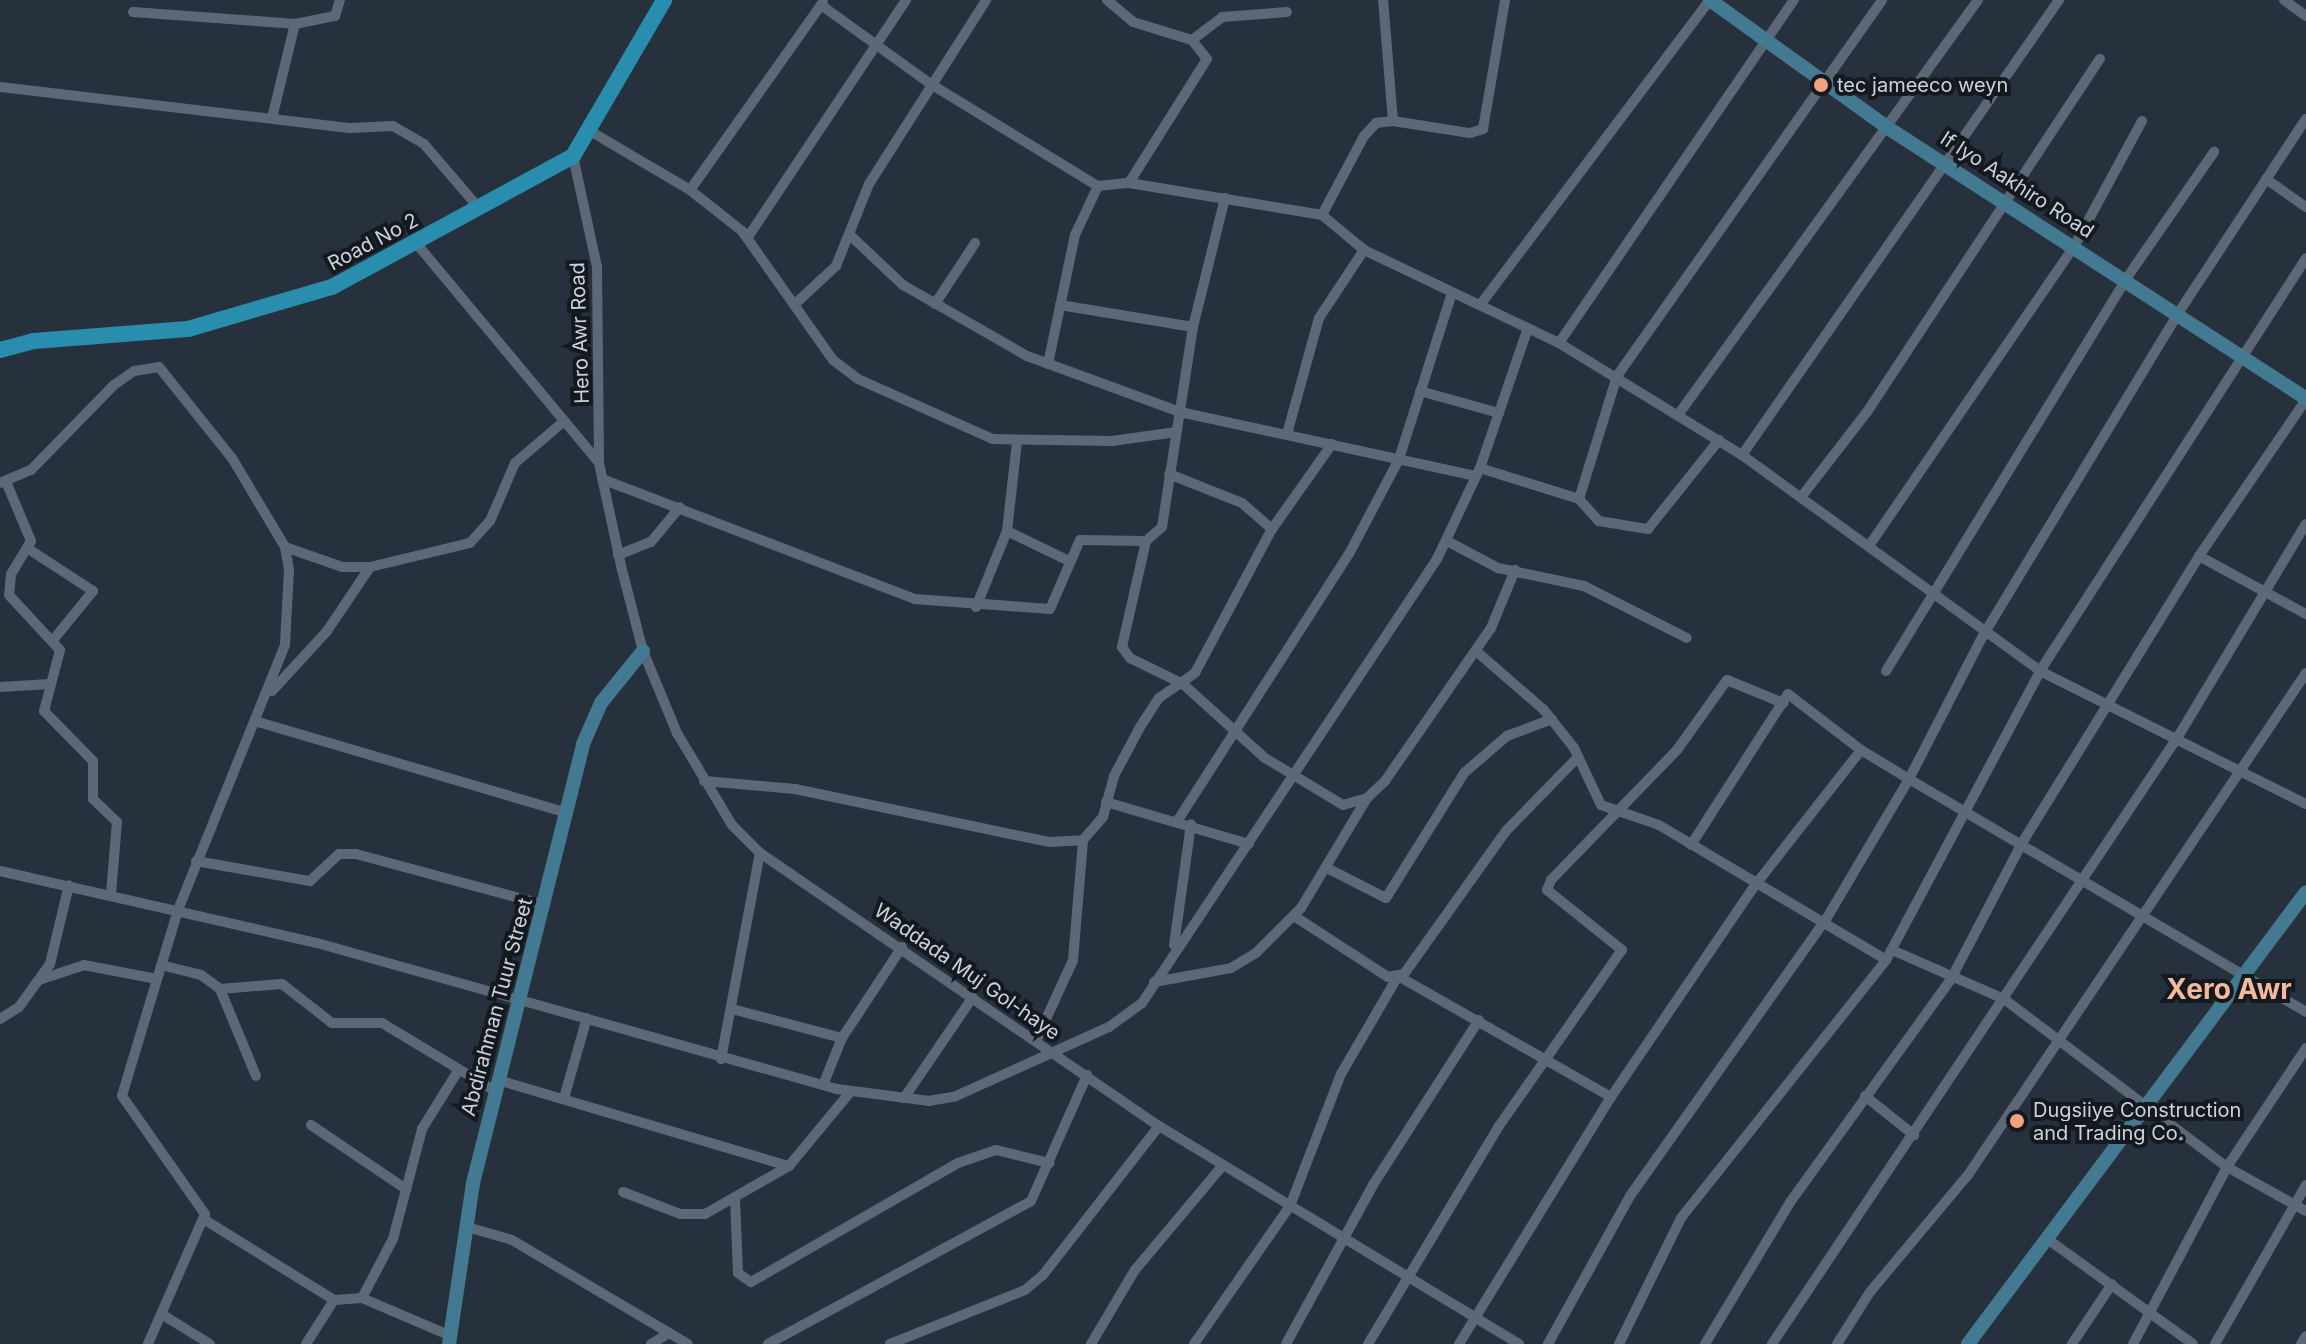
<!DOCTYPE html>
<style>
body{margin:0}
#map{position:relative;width:2306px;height:1344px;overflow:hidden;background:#27313e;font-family:Inter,sans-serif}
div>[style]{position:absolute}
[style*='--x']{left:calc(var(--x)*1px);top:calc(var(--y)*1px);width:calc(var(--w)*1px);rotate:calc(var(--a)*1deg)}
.street>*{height:10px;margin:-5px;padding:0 5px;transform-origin:5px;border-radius:5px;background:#5d6877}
.secondary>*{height:14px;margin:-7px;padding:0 7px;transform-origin:7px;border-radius:7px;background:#437a92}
.primary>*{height:16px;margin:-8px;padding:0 8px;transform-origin:8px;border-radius:8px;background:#298dad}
.dots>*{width:22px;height:22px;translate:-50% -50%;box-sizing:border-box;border:4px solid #14191f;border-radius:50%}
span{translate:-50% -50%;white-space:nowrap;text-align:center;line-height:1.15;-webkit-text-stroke:8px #14191f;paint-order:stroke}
.poi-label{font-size:20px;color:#ccd2db}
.left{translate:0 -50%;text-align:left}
.street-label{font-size:20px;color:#ccd2db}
.district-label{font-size:28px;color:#f5ba9c;font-weight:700}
</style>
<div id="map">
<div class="street">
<div style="--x:1107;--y:0;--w:34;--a:40"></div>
<div style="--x:1133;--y:22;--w:62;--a:17"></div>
<div style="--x:1192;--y:40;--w:24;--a:52"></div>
<div style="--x:1207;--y:59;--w:146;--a:122.2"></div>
<div style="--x:2284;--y:0;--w:27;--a:36"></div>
<div style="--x:821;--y:5;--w:133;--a:35.8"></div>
<div style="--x:929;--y:83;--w:198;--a:31.4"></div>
<div style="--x:1098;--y:186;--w:31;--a:-6"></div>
<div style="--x:1129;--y:183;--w:196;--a:9.4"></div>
<div style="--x:1322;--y:215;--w:55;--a:39.8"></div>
<div style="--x:1364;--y:250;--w:216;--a:25.5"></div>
<div style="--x:1559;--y:343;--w:215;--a:31.5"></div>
<div style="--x:1742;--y:455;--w:368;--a:35.9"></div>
<div style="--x:2040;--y:671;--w:297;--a:26.6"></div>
<div style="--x:133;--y:12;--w:162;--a:4.2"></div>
<div style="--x:295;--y:24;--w:41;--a:-11.3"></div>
<div style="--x:335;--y:16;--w:17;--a:-73"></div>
<div style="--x:1192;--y:40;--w:38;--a:-37"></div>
<div style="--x:1222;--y:17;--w:65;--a:-4.4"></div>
<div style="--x:0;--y:87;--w:353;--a:6.7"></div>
<div style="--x:351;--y:128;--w:42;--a:-2.7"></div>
<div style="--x:393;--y:126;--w:36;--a:30"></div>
<div style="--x:424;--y:144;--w:83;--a:49.4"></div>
<div style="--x:273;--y:114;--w:93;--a:-76.3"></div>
<div style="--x:1393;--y:121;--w:78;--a:8.9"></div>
<div style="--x:1470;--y:133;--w:14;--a:-17"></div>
<div style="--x:1483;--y:129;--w:131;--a:-80.3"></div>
<div style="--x:590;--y:131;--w:116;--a:30.5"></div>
<div style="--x:690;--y:190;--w:66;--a:38.3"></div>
<div style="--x:742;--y:231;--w:158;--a:54.8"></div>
<div style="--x:833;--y:360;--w:31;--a:37"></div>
<div style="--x:858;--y:379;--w:148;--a:24"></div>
<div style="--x:993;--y:439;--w:119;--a:1"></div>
<div style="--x:1112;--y:441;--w:65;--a:-8"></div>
<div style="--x:573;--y:156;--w:114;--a:77.8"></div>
<div style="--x:597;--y:267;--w:196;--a:89.4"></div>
<div style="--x:599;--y:463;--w:105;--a:77.9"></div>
<div style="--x:621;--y:566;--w:88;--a:75.5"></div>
<div style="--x:643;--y:651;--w:89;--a:67.5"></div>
<div style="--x:677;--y:733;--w:107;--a:59.1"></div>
<div style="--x:732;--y:825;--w:40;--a:45"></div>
<div style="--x:760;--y:853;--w:483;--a:34.4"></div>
<div style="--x:1159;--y:1126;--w:421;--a:31.2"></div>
<div style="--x:2266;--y:179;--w:49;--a:35"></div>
<div style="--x:690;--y:190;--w:230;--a:-54.7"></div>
<div style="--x:1322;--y:215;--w:89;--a:-62"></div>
<div style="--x:1364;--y:136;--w:18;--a:-47"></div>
<div style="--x:1376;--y:123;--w:17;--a:-7"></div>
<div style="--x:1393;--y:121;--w:121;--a:-94.7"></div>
<div style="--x:748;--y:237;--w:285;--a:-56.3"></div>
<div style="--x:852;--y:237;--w:70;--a:43.3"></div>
<div style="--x:903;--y:285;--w:143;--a:29.8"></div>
<div style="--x:1027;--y:356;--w:163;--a:20.1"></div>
<div style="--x:1180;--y:412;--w:302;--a:12.2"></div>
<div style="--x:416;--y:243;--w:286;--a:50.2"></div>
<div style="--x:795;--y:304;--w:56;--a:-42.8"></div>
<div style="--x:836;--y:266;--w:88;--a:-68.1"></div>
<div style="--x:869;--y:184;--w:218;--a:-57.5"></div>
<div style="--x:935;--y:304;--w:73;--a:-56.7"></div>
<div style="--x:1060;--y:305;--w:135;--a:9.4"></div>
<div style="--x:1480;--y:305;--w:382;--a:-53"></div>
<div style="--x:1559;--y:343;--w:416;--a:-55.6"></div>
<div style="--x:1048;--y:364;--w:132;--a:-78.2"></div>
<div style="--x:1075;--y:235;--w:54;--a:-64.9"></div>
<div style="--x:1420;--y:391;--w:82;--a:15.6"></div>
<div style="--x:1678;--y:415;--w:512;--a:-54.14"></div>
<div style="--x:1287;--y:434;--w:120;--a:-74.6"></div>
<div style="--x:1319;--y:318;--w:82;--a:-56.5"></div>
<div style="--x:1742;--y:455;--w:555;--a:-55.13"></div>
<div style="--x:1480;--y:468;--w:104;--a:17.4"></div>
<div style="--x:1579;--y:499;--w:129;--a:-72.8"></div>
<div style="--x:1617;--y:376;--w:460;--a:-54.8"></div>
<div style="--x:1169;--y:474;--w:79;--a:21.7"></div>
<div style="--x:1242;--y:503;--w:40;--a:41"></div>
<div style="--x:602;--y:479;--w:334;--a:21"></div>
<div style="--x:914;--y:599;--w:136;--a:4.2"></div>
<div style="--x:1050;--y:609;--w:75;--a:-66.5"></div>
<div style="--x:1080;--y:540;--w:66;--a:0.9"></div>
<div style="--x:1146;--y:541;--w:21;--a:-41"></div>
<div style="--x:1162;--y:527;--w:202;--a:-81.2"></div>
<div style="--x:1193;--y:327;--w:133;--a:-76.1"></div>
<div style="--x:0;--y:483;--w:34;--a:-23"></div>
<div style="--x:31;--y:470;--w:119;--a:-45.7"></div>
<div style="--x:114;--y:385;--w:24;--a:-35"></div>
<div style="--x:134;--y:371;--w:25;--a:-9"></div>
<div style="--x:159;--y:367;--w:117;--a:51.3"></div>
<div style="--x:232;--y:458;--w:104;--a:59.2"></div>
<div style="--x:285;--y:547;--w:23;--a:80"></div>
<div style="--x:289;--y:570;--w:75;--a:93.1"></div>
<div style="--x:285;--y:645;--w:286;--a:112"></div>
<div style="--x:178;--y:910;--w:194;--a:106.8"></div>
<div style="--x:122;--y:1096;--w:144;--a:54.9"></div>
<div style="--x:205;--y:1214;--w:142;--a:113.7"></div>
<div style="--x:7;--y:484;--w:62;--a:67.2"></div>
<div style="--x:31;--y:541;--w:39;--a:121"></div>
<div style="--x:11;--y:574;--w:21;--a:95"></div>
<div style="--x:9;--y:595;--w:75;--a:47.2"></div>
<div style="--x:60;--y:650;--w:63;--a:104.7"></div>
<div style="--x:44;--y:711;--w:70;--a:45.6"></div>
<div style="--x:93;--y:761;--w:38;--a:90"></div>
<div style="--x:93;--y:799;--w:33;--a:44"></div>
<div style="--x:117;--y:822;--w:72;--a:94.8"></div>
<div style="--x:1802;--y:496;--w:106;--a:-52.3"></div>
<div style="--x:1867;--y:412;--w:423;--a:-56.6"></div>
<div style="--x:1579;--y:499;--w:30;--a:48"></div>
<div style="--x:1599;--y:521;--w:50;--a:9.3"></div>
<div style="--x:1648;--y:529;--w:114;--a:-51.4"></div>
<div style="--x:1007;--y:531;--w:69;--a:25.8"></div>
<div style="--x:1146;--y:541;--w:109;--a:102.8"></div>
<div style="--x:1122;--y:647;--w:14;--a:54"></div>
<div style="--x:1130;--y:658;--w:59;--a:26.1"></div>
<div style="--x:1183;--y:684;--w:110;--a:42.1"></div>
<div style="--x:1265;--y:758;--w:91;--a:31.1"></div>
<div style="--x:1343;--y:805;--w:25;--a:-16"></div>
<div style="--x:1367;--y:798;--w:25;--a:-43"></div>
<div style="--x:1385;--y:781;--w:186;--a:-55.3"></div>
<div style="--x:1491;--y:628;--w:63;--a:-67.5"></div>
<div style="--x:1447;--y:541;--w:58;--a:27.9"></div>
<div style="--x:1498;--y:568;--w:88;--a:11.8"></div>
<div style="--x:1584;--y:586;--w:115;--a:26.8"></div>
<div style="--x:1871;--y:543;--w:361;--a:-55.6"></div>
<div style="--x:2075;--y:245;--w:141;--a:-61.6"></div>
<div style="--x:285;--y:547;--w:60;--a:19.3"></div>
<div style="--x:342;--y:567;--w:28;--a:0"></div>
<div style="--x:370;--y:567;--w:103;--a:-13.5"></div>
<div style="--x:470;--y:543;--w:30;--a:-48"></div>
<div style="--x:490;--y:521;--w:63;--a:-66.7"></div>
<div style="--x:515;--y:463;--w:62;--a:-40.4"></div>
<div style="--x:27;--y:548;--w:79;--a:33.1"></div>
<div style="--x:93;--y:591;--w:63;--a:129.2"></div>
<div style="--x:618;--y:555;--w:35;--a:-22"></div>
<div style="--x:651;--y:542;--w:45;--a:-50.4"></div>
<div style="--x:2199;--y:556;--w:122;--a:28.5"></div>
<div style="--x:976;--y:607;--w:82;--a:-67.8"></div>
<div style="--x:1007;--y:531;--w:90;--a:-83.6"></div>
<div style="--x:1476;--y:651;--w:90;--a:40.9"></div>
<div style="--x:1544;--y:710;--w:48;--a:51.7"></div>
<div style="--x:1574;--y:748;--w:63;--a:64.7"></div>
<div style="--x:1601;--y:805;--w:61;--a:19"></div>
<div style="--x:1659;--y:825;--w:264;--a:30.7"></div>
<div style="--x:1886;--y:671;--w:460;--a:-58.5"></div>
<div style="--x:2126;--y:279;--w:155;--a:-55.3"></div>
<div style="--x:0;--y:687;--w:50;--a:-3.4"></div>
<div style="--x:272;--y:691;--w:81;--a:-47.5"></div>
<div style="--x:327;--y:631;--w:77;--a:-56.1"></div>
<div style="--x:255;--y:721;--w:323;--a:16.4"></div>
<div style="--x:704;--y:781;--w:91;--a:5"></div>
<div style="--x:795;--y:789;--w:259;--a:11.8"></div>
<div style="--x:1049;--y:842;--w:34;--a:-3"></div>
<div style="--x:1083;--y:840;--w:30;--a:-49"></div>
<div style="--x:1103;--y:817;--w:42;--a:-75"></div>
<div style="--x:1114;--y:776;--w:55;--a:-62"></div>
<div style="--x:1140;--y:727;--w:35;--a:-57"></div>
<div style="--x:1159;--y:698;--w:44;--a:-34.8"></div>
<div style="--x:1195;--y:673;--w:163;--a:-61.9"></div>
<div style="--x:1272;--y:529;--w:104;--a:-54.8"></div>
<div style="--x:1106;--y:802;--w:149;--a:16.4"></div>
<div style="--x:1178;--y:820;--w:316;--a:-57.3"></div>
<div style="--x:1349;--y:554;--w:107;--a:-62.2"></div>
<div style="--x:1399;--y:459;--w:171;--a:-72.3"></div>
<div style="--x:1691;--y:845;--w:179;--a:-57.3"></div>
<div style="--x:1788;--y:694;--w:92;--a:37.5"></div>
<div style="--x:196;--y:861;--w:116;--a:10"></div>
<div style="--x:310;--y:881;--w:40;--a:-43"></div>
<div style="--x:339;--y:854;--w:17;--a:0"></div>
<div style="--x:356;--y:854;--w:196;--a:15.1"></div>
<div style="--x:1327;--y:868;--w:66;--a:27"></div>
<div style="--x:1386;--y:898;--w:147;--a:-58"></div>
<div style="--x:1464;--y:773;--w:57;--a:-40.7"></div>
<div style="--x:1507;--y:736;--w:48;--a:-20.7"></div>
<div style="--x:0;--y:871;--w:325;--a:12.8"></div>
<div style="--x:317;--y:943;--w:540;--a:15.68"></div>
<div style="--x:837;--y:1089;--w:93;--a:7.4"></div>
<div style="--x:929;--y:1101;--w:27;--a:-10"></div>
<div style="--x:956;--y:1096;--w:168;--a:-24.3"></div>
<div style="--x:1109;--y:1027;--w:41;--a:-36"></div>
<div style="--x:1142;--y:1003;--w:533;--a:-56.4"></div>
<div style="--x:1437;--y:559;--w:101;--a:-64.7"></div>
<div style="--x:1480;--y:468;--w:148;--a:-71.1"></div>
<div style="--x:1294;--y:916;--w:112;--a:33"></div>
<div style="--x:1388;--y:977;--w:16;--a:-11"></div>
<div style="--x:1404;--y:974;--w:176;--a:-54.5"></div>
<div style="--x:1506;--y:831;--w:103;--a:-45.8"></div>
<div style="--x:1174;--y:945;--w:122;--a:-82"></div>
<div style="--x:1892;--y:950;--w:122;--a:23.6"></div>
<div style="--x:2004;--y:999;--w:279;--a:37"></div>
<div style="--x:2227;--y:1167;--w:90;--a:29.1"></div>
<div style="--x:161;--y:965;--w:41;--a:14"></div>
<div style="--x:201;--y:975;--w:24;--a:36"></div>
<div style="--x:220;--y:989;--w:94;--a:67.5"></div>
<div style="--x:39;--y:980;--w:47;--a:-18.4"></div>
<div style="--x:84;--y:965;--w:74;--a:10.9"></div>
<div style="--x:1154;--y:982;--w:78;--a:-10.3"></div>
<div style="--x:1231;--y:968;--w:29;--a:-31"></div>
<div style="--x:1256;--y:953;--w:64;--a:-45"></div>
<div style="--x:1301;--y:908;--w:128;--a:-59"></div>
<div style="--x:220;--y:989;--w:62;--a:-4.6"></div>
<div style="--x:282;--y:984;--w:63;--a:38"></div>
<div style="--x:332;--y:1023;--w:50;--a:0"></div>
<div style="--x:382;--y:1023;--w:132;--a:31"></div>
<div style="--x:732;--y:1009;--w:114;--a:14.8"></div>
<div style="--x:0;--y:1019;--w:22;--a:-32"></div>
<div style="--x:19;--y:1007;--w:53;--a:-54.2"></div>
<div style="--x:50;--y:964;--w:81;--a:-76.5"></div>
<div style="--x:1036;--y:1041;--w:89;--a:-65.4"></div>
<div style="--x:1073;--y:960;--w:120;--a:-85.2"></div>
<div style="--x:721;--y:1059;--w:210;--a:-79.3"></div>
<div style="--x:498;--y:1080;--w:303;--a:16.5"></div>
<div style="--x:823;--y:1085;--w:51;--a:-68"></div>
<div style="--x:842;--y:1038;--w:109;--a:-56.6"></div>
<div style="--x:1865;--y:1096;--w:63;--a:38.5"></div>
<div style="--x:564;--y:1098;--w:83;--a:-74"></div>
<div style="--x:904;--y:1098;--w:122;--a:-55.7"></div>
<div style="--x:311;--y:1125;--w:115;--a:34"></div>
<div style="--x:623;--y:1192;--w:61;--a:21.1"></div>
<div style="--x:680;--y:1214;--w:25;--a:0"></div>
<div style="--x:705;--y:1214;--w:97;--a:-29.7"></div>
<div style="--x:789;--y:1166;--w:97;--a:-50.4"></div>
<div style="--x:735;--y:1198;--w:75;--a:87.7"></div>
<div style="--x:738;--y:1273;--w:16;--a:35"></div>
<div style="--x:751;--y:1282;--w:239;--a:-29.9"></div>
<div style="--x:958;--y:1163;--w:40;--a:-18.9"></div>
<div style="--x:996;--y:1150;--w:55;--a:13.8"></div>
<div style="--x:205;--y:1220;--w:152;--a:31.8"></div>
<div style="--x:334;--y:1300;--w:28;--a:-4"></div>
<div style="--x:362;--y:1298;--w:97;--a:23.1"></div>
<div style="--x:467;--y:1227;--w:47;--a:16.1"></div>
<div style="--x:512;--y:1240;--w:204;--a:30.6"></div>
<div style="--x:2046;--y:1238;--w:181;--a:35.8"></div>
<div style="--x:362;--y:1298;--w:67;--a:-62.3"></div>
<div style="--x:393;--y:1239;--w:114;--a:-75.2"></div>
<div style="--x:422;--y:1129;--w:68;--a:-58.2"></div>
<div style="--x:163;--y:1315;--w:55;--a:31.7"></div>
<div style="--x:306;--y:1344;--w:52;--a:-57.5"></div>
<div style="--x:651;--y:1344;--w:21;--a:-31"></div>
<div style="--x:768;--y:1344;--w:299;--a:-28.5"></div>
<div style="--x:1031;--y:1201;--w:138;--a:-66"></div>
<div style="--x:890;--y:1344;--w:145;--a:-21.8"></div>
<div style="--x:1025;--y:1290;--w:23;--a:-40"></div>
<div style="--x:1043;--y:1275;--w:189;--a:-52.1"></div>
<div style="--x:1091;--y:1344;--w:86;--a:-59.3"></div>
<div style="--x:1135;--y:1270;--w:137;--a:-50"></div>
<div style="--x:1194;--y:1344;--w:168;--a:-55.2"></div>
<div style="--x:1290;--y:1206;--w:142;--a:-68.9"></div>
<div style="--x:1341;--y:1074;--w:113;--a:-59.8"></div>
<div style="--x:1398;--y:976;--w:245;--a:29.6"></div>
<div style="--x:1286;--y:1344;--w:181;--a:-61.3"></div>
<div style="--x:1373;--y:1185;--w:196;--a:-57.3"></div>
<div style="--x:1368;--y:1344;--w:254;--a:-59"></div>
<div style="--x:1499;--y:1126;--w:215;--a:-55.1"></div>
<div style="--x:1622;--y:950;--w:96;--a:-141.3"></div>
<div style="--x:1547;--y:890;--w:11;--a:-68"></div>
<div style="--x:1551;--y:880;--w:181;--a:-45.9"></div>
<div style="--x:1677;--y:750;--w:86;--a:-54.5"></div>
<div style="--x:1727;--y:680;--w:61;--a:22.3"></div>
<div style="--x:1459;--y:1344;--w:290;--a:-58.4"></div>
<div style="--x:1611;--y:1097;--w:258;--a:-55.8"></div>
<div style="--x:1756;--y:884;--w:170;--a:-51.9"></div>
<div style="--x:1861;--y:750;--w:56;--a:31.1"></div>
<div style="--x:1909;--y:779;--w:163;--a:-62.7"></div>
<div style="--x:1984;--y:634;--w:376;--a:-58.8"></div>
<div style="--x:2179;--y:312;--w:231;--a:-56.7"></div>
<div style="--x:1548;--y:1344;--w:169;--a:-61"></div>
<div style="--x:1630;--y:1196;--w:337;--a:-54.7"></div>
<div style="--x:1825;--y:921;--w:165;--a:-59.4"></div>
<div style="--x:1909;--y:779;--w:460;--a:30.4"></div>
<div style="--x:1619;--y:1344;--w:140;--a:-63.8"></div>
<div style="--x:1681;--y:1218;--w:330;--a:-51.5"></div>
<div style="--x:1886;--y:960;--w:327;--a:-61.9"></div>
<div style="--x:2040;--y:671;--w:491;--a:-57.2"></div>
<div style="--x:1705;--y:1344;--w:167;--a:-59"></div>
<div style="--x:1791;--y:1201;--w:274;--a:-54.2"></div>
<div style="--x:1951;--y:979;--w:153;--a:-62.4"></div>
<div style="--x:2022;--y:843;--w:337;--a:-58.3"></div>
<div style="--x:2199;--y:556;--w:189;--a:-55.6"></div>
<div style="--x:1772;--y:1344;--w:732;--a:-56.24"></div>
<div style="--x:2179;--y:735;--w:246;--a:-59"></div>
<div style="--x:1837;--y:1344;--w:62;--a:-57.6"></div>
<div style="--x:1870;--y:1292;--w:153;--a:-50.1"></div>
<div style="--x:1968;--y:1175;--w:605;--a:-56.05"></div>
<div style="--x:2072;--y:1344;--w:72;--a:-56.3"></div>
<div style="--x:2133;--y:1344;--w:200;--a:-62"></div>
<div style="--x:2227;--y:1167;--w:143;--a:-56.4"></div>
<div style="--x:2215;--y:1344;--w:183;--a:-60.2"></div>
<div style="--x:2301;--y:1344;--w:9;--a:-58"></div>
</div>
<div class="secondary">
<div style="--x:1710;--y:0;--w:219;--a:35.7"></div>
<div style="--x:1888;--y:128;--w:498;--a:32.9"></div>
<div style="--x:449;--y:1344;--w:163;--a:-81.5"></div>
<div style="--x:473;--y:1183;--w:453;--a:-75.9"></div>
<div style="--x:583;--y:744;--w:45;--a:-66.3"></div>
<div style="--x:601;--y:703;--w:67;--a:-51.1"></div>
<div style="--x:1968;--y:1344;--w:564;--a:-53.21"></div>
</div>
<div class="primary">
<div style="--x:0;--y:350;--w:35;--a:-15"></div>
<div style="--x:34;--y:341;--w:154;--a:-4.5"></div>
<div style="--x:188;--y:329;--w:150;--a:-16.3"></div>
<div style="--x:332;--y:287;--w:274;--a:-28.5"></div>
<div style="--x:573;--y:156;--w:181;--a:-59.7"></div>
</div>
<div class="dots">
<div style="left:1821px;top:85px;background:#f0a27a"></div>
<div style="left:2017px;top:1121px;background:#f0a27a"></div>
</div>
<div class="poi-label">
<span class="left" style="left:1837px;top:85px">tec jameeco weyn</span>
<span class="left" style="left:2033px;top:1122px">Dugsiiye Construction<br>and Trading Co.</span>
</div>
<div class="street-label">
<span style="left:2017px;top:185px;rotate:33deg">If Iyo Aakhiro Road</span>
<span style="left:373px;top:242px;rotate:-28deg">Road No 2</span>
<span style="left:580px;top:333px;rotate:-92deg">Hero Awr Road</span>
<span style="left:967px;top:972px;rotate:35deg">Waddada Muj Gol-haye</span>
<span style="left:497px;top:1007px;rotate:-75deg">Abdirahman Tuur Street</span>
</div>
<div class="district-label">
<span style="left:2229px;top:989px">Xero Awr</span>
</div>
</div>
